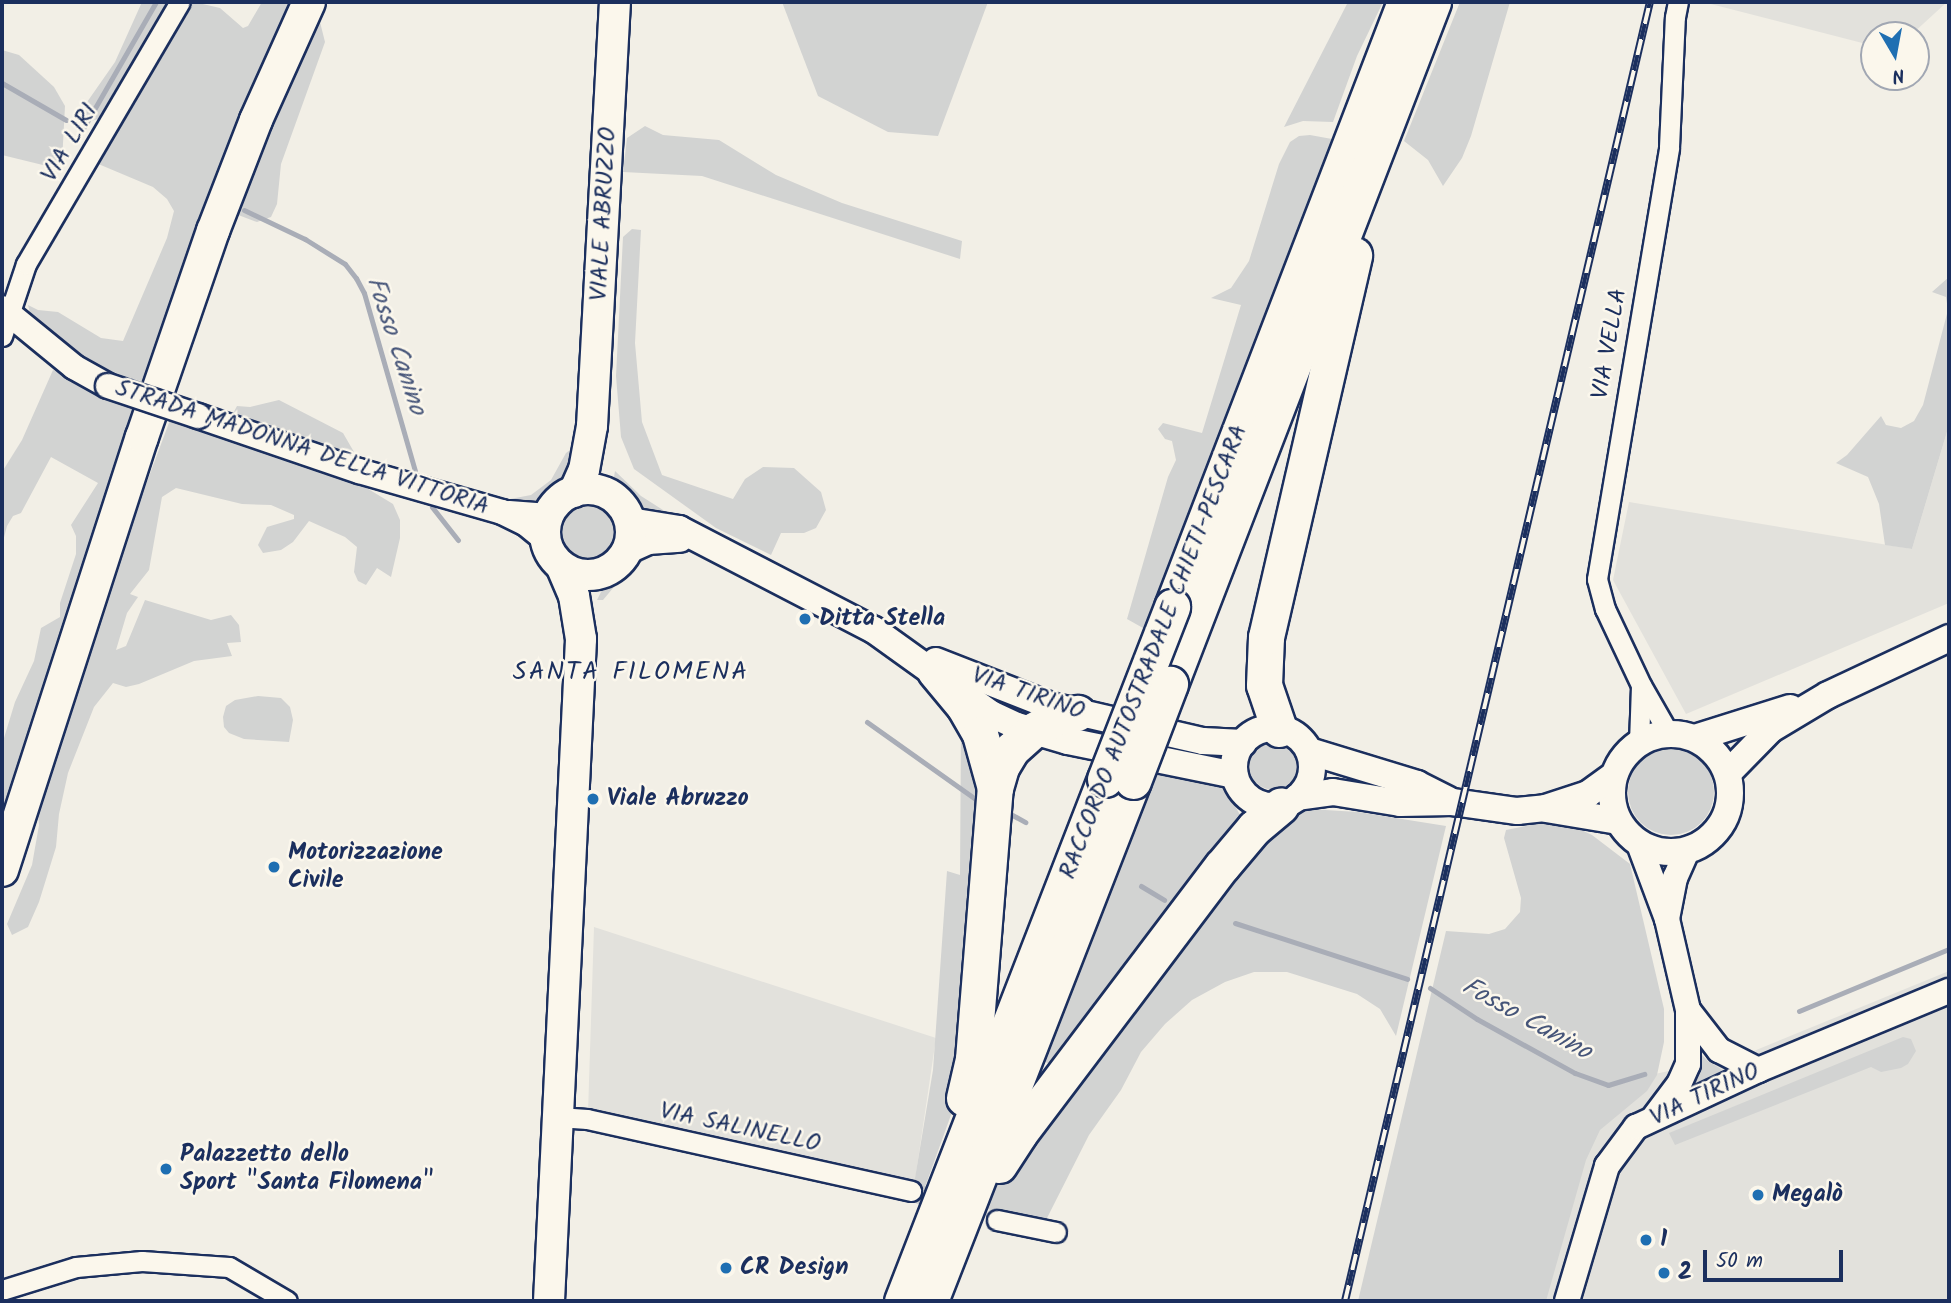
<!DOCTYPE html>
<meta charset="utf-8">
<style>
body{margin:0}
#map{position:relative;width:1951px;height:1303px;overflow:hidden;background:#f2efe6;font-family:Kalam,sans-serif}
div>[style]{position:absolute}
[style*='--x']{left:calc(var(--x)*1px);top:calc(var(--y)*1px);width:calc(var(--w)*1px);rotate:calc(var(--a)*1deg)}
.built>*{inset:0;background:#e2e1dc}
.green>*{inset:0;background:#d2d3d2}
.round{border-radius:50%}
.stream>*{height:5px;margin:-2.5px;padding:0 2.5px;transform-origin:2.5px;border-radius:2.5px;background:#a9adb7}
.minor-tunnel>*{height:19px;margin-top:-9.5px;transform-origin:0;background:repeating-linear-gradient(90deg,#c7c9cb 0 19px,transparent 0 29px)}
.roads{filter:drop-shadow(2px 0 #1b2f5e) drop-shadow(-2px 0 #1b2f5e) drop-shadow(0 2px #1b2f5e) drop-shadow(0 -2px #1b2f5e)}
.minor>*{height:19px;margin:-9.5px;padding:0 9.5px;transform-origin:9.5px;border-radius:9.5px;background:#fbf7ec}
.tertiary>*{height:24px;margin:-12px;padding:0 12px;transform-origin:12px;border-radius:12px;background:#fbf7ec}
.secondary>*{height:26px;margin:-13px;padding:0 13px;transform-origin:13px;border-radius:13px;background:#fbf7ec}
.secondary>.ring{margin:-13px;padding:0;box-sizing:content-box;background:none;border:26px solid #fbf7ec;border-radius:50%}
.primary>*{height:30px;margin:-15px;padding:0 15px;transform-origin:15px;border-radius:15px;background:#fbf7ec}
.primary>.ring{margin:-15px;padding:0;box-sizing:content-box;background:none;border:30px solid #fbf7ec;border-radius:50%}
.trunk>*{height:32px;margin:-16px;padding:0 16px;transform-origin:16px;border-radius:16px;background:#fbf7ec}
.motorway>*{height:35px;margin:-17.5px;padding:0 17.5px;transform-origin:17.5px;border-radius:17.5px;background:#fbf7ec}
.rail>*{height:8px;margin-top:-4px;transform-origin:0;background:repeating-linear-gradient(90deg,#fbf7ec 0 16px,#1b2f5e 0 32px);box-sizing:border-box;border-block:2px solid #1b2f5e}
.bridges{filter:drop-shadow(2px 0 #1b2f5e) drop-shadow(-2px 0 #1b2f5e) drop-shadow(0 2px #1b2f5e) drop-shadow(0 -2px #1b2f5e)}
.tertiary-bridge>*{height:24px;margin:-12px;padding:0 12px;transform-origin:12px;border-radius:12px;background:#fbf7ec}
.motorway-bridge>*{height:35px;margin:-17.5px;padding:0 17.5px;transform-origin:17.5px;border-radius:17.5px;background:#fbf7ec}
.dots>*{width:19px;height:19px;translate:-50% -50%;box-sizing:border-box;border:4px solid #fbf7ec;border-radius:50%}
span{translate:-50% -50%;white-space:nowrap;text-align:center;line-height:1.15;-webkit-text-stroke:5px #fbf7ec;paint-order:stroke}
.street-label{font-size:24px;color:#1b2f5e}
.poi-label{font-size:24px;color:#1b2f5e;font-weight:700}
.left{translate:0 -50%;text-align:left}
.water-label{font-size:26px;color:#465579;font-style:italic}
.neighbourhood-label{font-size:26px;color:#1b2f5e;letter-spacing:2px}
.frame{position:absolute;inset:0;border:4px solid #1b2f5e;pointer-events:none}
.north{position:absolute;left:1860px;top:21px;width:70px;height:70px;box-sizing:border-box;background:#fbf7ec;border:2px solid #a1a7b3;border-radius:50%;rotate:170deg;font-size:19px;font-weight:700;line-height:28px;text-align:center;color:#1b2f5e}
.north::after{content:'';display:block;margin:auto;width:24px;height:32px;background:#1f6fb2;clip-path:polygon(50% 0,100% 100%,50% 72%,0 100%)}
.scale{position:absolute;left:1703px;top:1250px;width:140px;height:32px;box-sizing:border-box;border:4px solid #1b2f5e;border-top:0;padding-left:9px;font-size:21px;line-height:24px;white-space:nowrap;color:#1b2f5e;-webkit-text-stroke:5px #fbf7ec;paint-order:stroke}
</style>
<div id="map">
<div class="built">
<div style="clip-path:polygon(1703px 2px,1947px 2px,1911px 35px,1874px 35px,1874px 46px)"></div>
<div style="clip-path:polygon(1949px 425px,1949px 603px,1686px 714px,1613px 580px,1629px 502px,1912px 549px)"></div>
<div style="clip-path:polygon(594px 927px,936px 1038px,915px 1180px,588px 1113px)"></div>
<div style="clip-path:polygon(1949px 971px,1949px 1301px,1544px 1301px,1589px 1088px,1744px 1055px)"></div>
</div>
<div class="green">
<div style="clip-path:polygon(142px 2px,168px 2px,98px 119px,85px 123px,85px 105px,115px 62px)"></div>
<div style="clip-path:polygon(194px 2px,220px 8px,243px 28px,248px 26px,262px 2px,298px 2px,145px 391px,97px 373px,32px 321px,28px 305px,38px 310px,58px 312px,101px 338px,123px 341px,167px 238px,174px 211px,167px 199px,153px 187px,96px 163px)"></div>
<div style="clip-path:polygon(782px 2px,988px 2px,938px 136px,888px 132px,818px 96px)"></div>
<div style="clip-path:polygon(1348px 2px,1383px 2px,1357px 56px,1333px 122px,1303px 121px,1284px 127px)"></div>
<div style="clip-path:polygon(1460px 2px,1510px 2px,1471px 136px,1462px 158px,1443px 186px,1428px 160px,1404px 141px)"></div>
<div style="clip-path:polygon(320px 22px,325px 42px,281px 164px,277px 204px,271px 217px,257px 222px,233px 213px,283px 94px)"></div>
<div style="clip-path:polygon(2px 50px,19px 55px,54px 87px,65px 106px,62px 162px,51px 167px,2px 155px)"></div>
<div style="clip-path:polygon(645px 126px,663px 135px,719px 140px,776px 175px,842px 203px,962px 241px,960px 259px,702px 176px,623px 172px,627px 138px)"></div>
<div style="clip-path:polygon(1310px 135px,1332px 139px,1147px 630px,1143px 628px,1127px 619px,1168px 477px,1176px 460px,1172px 441px,1165px 439px,1158px 429px,1163px 423px,1202px 433px,1241px 305px,1211px 298px,1231px 288px,1249px 261px,1279px 164px,1290px 142px,1299px 136px)"></div>
<div style="clip-path:polygon(632px 229px,641px 230px,635px 343px,642px 422px,662px 475px,733px 499px,745px 479px,763px 467px,794px 468px,821px 492px,826px 510px,816px 528px,804px 533px,781px 533px,771px 555px,716px 528px,634px 469px,621px 437px,616px 376px,623px 237px)"></div>
<div style="clip-path:polygon(1949px 277px,1949px 425px,1912px 549px,1885px 545px,1879px 504px,1868px 477px,1836px 463px,1847px 455px,1881px 416px,1886px 425px,1901px 428px,1914px 421px,1923px 405px,1948px 310px,1946px 297px,1932px 292px)"></div>
<div style="clip-path:polygon(53px 370px,140px 411px,2px 831px,4px 738px,15px 702px,34px 661px,41px 628px,60px 617px,60px 603px,76px 554px,76px 536px,71px 525px,98px 483px,51px 457px,21px 513px,13px 516px,7px 526px,2px 545px,2px 472px,22px 440px)"></div>
<div style="clip-path:polygon(279px 400px,343px 433px,354px 452px,348px 460px,229px 421px,237px 406px,250px 407px)"></div>
<div style="clip-path:polygon(170px 420px,269px 451px,365px 487px,393px 504px,400px 520px,400px 538px,391px 577px,377px 568px,366px 585px,358px 581px,354px 572px,357px 547px,345px 537px,309px 521px,293px 542px,281px 550px,263px 553px,258px 545px,267px 527px,294px 519px,294px 515px,271px 505px,242px 504px,176px 488px,162px 497px,149px 570px,130px 594px,138px 597px,127px 613px,116px 650px,126px 646px,145px 600px,211px 620px,231px 615px,239px 625px,241px 642px,227px 643px,232px 656px,194px 661px,139px 684px,126px 687px,113px 683px,94px 707px,68px 773px,59px 814px,56px 847px,39px 902px,28px 927px,12px 935px,7px 924px,32px 865px,39px 825px,37px 802px,116px 565px)"></div>
<div style="clip-path:polygon(578px 444px,570px 478px,547px 500px,509px 504px,483px 494px,510px 499px,531px 495px,551px 480px,566px 453px)"></div>
<div style="clip-path:polygon(615px 471px,641px 496px,674px 517px,646px 511px,622px 489px,614px 477px)"></div>
<div class="round" style="left:561px;top:506px;width:56px;height:56px"></div>
<div style="clip-path:polygon(659px 552px,629px 569px,603px 600px,597px 600px,605px 584px,623px 571px,636px 553px)"></div>
<div style="clip-path:polygon(258px 696px,281px 698px,290px 707px,293px 720px,289px 742px,244px 739px,229px 733px,224px 727px,223px 717px,226px 706px,235px 700px)"></div>
<div style="clip-path:polygon(961px 727px,980px 768px,956px 1101px,925px 1187px,914px 1184px,933px 1070px,947px 871px,960px 875px)"></div>
<div class="round" style="left:1249px;top:740px;width:50px;height:50px"></div>
<div class="round" style="left:1628px;top:749px;width:86px;height:86px"></div>
<div style="clip-path:polygon(1149px 765px,1221px 781px,1244px 822px,1056px 1067px,1037px 1058px)"></div>
<div style="clip-path:polygon(1309px 809px,1358px 812px,1446px 826px,1396px 1036px,1380px 1009px,1357px 994px,1287px 972px,1254px 972px,1225px 982px,1192px 1000px,1165px 1024px,1141px 1052px,1121px 1090px,1089px 1135px,1046px 1220px,987px 1209px,996px 1183px,1025px 1136px,1150px 972px,1287px 817px)"></div>
<div style="clip-path:polygon(1545px 822px,1573px 826px,1592px 835px,1630px 864px,1664px 1009px,1664px 1042px,1657px 1075px,1647px 1091px,1600px 1130px,1586px 1160px,1546px 1301px,1358px 1301px,1446px 931px,1489px 934px,1505px 929px,1520px 912px,1521px 898px,1504px 838px,1506px 830px)"></div>
<div style="clip-path:polygon(1903px 1037px,1911px 1039px,1916px 1051px,1908px 1064px,1901px 1068px,1881px 1072px,1871px 1067px,1675px 1145px,1669px 1133px)"></div>
<div style="clip-path:polygon(1696px 1049px,1708px 1061px,1727px 1073px,1686px 1089px)"></div>
</div>
<div class="stream">
<div style="--x:2;--y:83;--w:74;--a:30"></div>
<div style="--x:84;--y:127;--w:144;--a:-60.1"></div>
<div style="--x:244;--y:210;--w:68;--a:25.4"></div>
<div style="--x:305;--y:239;--w:47;--a:32"></div>
<div style="--x:345;--y:264;--w:18;--a:52"></div>
<div style="--x:356;--y:278;--w:17;--a:62"></div>
<div style="--x:364;--y:293;--w:185;--a:74"></div>
<div style="--x:432;--y:507;--w:42;--a:51.8"></div>
<div style="--x:867;--y:722;--w:136;--a:35.4"></div>
<div style="--x:1007;--y:812;--w:21;--a:29"></div>
<div style="--x:1141;--y:886;--w:27;--a:31"></div>
<div style="--x:1235;--y:923;--w:181;--a:18"></div>
<div style="--x:1430;--y:988;--w:56;--a:33.4"></div>
<div style="--x:1477;--y:1019;--w:112;--a:28.9"></div>
<div style="--x:1575;--y:1073;--w:35;--a:20"></div>
<div style="--x:1608;--y:1085;--w:38;--a:-17"></div>
<div style="--x:1799;--y:1011;--w:162;--a:-22.5"></div>
</div>
<div class="minor-tunnel">
<div style="--x:911;--y:1191;--w:91;--a:18.6"></div>
</div>
<div class="roads">
<div class="minor">
<div style="--x:2;--y:336;--w:76;--a:-71.6"></div>
<div style="--x:26;--y:264;--w:304;--a:-59.6"></div>
<div style="--x:1669;--y:734;--w:56;--a:-119.7"></div>
<div style="--x:1641;--y:685;--w:84;--a:-115.3"></div>
<div style="--x:1605;--y:609;--w:31;--a:-105"></div>
<div style="--x:1597;--y:579;--w:438;--a:-80.5"></div>
<div style="--x:1669;--y:147;--w:130;--a:-87.4"></div>
<div style="--x:1675;--y:17;--w:15;--a:-79"></div>
<div style="--x:1639;--y:743;--w:57;--a:-88"></div>
<div style="--x:558;--y:1117;--w:29;--a:4"></div>
<div style="--x:587;--y:1119;--w:332;--a:12.5"></div>
<div style="--x:997;--y:1220;--w:60;--a:11.5"></div>
<div style="--x:2;--y:1290;--w:77;--a:-17.3"></div>
<div style="--x:76;--y:1267;--w:66;--a:-5.2"></div>
<div style="--x:142;--y:1261;--w:87;--a:3.9"></div>
<div style="--x:229;--y:1267;--w:67;--a:30.4"></div>
</div>
<div class="tertiary">
<div style="--x:2;--y:308;--w:93;--a:39.3"></div>
<div style="--x:74;--y:367;--w:39;--a:29"></div>
<div style="--x:198;--y:416;--w:170;--a:18.9"></div>
<div style="--x:359;--y:471;--w:149;--a:16"></div>
<div style="--x:502;--y:512;--w:25;--a:26"></div>
<div style="--x:525;--y:523;--w:26;--a:39"></div>
<div style="--x:509;--y:513;--w:40;--a:4.3"></div>
<div style="--x:1639;--y:844;--w:80;--a:69.5"></div>
<div style="--x:1667;--y:919;--w:93;--a:77"></div>
<div style="--x:1688;--y:1010;--w:54;--a:90"></div>
<div style="--x:1688;--y:1064;--w:22;--a:114"></div>
<div style="--x:1679;--y:1084;--w:40;--a:127"></div>
<div style="--x:1667;--y:919;--w:42;--a:-79"></div>
<div style="--x:1675;--y:878;--w:30;--a:-66"></div>
<div style="--x:1688;--y:1010;--w:51;--a:52.2"></div>
<div style="--x:1719;--y:1050;--w:44;--a:27.1"></div>
<div style="--x:1567;--y:1301;--w:141;--a:-73.5"></div>
<div style="--x:1607;--y:1166;--w:49;--a:-53.4"></div>
<div style="--x:1636;--y:1127;--w:135;--a:-25"></div>
<div style="--x:1758;--y:1070;--w:207;--a:-22.5"></div>
</div>
<div class="secondary">
<div style="--x:630;--y:521;--w:50;--a:9.3"></div>
<div style="--x:679;--y:529;--w:220;--a:27.4"></div>
<div style="--x:874;--y:630;--w:144;--a:35.7"></div>
<div style="--x:991;--y:714;--w:29;--a:25"></div>
<div style="--x:1017;--y:726;--w:53;--a:16.4"></div>
<div style="--x:1068;--y:741;--w:170;--a:11.5"></div>
<div style="--x:628;--y:550;--w:22;--a:-24"></div>
<div style="--x:648;--y:541;--w:32;--a:-4"></div>
<div style="--x:936;--y:661;--w:123;--a:21.4"></div>
<div style="--x:1051;--y:706;--w:156;--a:13"></div>
<div style="--x:1203;--y:741;--w:40;--a:2.9"></div>
<div class="ring" style="left:1234px;top:728px;width:52px;height:52px"></div>
<div class="ring" style="left:1612px;top:734px;width:92px;height:92px"></div>
<div style="--x:1695;--y:738;--w:100;--a:-17.5"></div>
<div style="--x:1309;--y:751;--w:113;--a:17"></div>
<div style="--x:1417;--y:784;--w:35;--a:27"></div>
<div style="--x:1728;--y:773;--w:62;--a:-45.7"></div>
<div style="--x:1771;--y:729;--w:66;--a:-30.8"></div>
<div style="--x:1828;--y:695;--w:134;--a:-25.2"></div>
<div style="--x:1298;--y:797;--w:35;--a:-8"></div>
<div style="--x:1333;--y:792;--w:68;--a:9.3"></div>
<div style="--x:1400;--y:803;--w:52;--a:-1.1"></div>
<div style="--x:1452;--y:802;--w:66;--a:7.9"></div>
<div style="--x:1517;--y:811;--w:28;--a:-6"></div>
<div style="--x:1545;--y:808;--w:45;--a:-18"></div>
<div style="--x:1588;--y:794;--w:32;--a:-36"></div>
<div style="--x:1546;--y:809;--w:73;--a:9.5"></div>
</div>
<div class="primary">
<div class="ring" style="left:545px;top:489px;width:56px;height:56px"></div>
<div style="--x:574;--y:492;--w:24;--a:-66"></div>
<div style="--x:584;--y:470;--w:45;--a:-79.7"></div>
<div style="--x:592;--y:426;--w:425;--a:-86.9"></div>
<div style="--x:549;--y:1301;--w:663;--a:-87.23"></div>
<div style="--x:581;--y:639;--w:44;--a:-99.2"></div>
<div style="--x:574;--y:596;--w:33;--a:-113"></div>
</div>
<div class="trunk">
<div style="--x:2;--y:870;--w:455;--a:-72.1"></div>
<div style="--x:142;--y:437;--w:218;--a:-71"></div>
<div style="--x:213;--y:231;--w:119;--a:-68.8"></div>
<div style="--x:256;--y:120;--w:129;--a:-65.8"></div>
</div>
<div class="motorway">
<div style="--x:1172;--y:607;--w:648;--a:-68.94"></div>
<div style="--x:935;--y:671;--w:45;--a:50.4"></div>
<div style="--x:964;--y:706;--w:32;--a:60"></div>
<div style="--x:980;--y:734;--w:56;--a:74.5"></div>
<div style="--x:1170;--y:684;--w:731;--a:-68.91"></div>
<div style="--x:1279;--y:729;--w:46;--a:-108.8"></div>
<div style="--x:1264;--y:685;--w:48;--a:-87.6"></div>
<div style="--x:1266;--y:637;--w:392;--a:-77"></div>
<div style="--x:964;--y:1098;--w:40;--a:-77"></div>
<div style="--x:973;--y:1059;--w:272;--a:-85.4"></div>
<div style="--x:995;--y:788;--w:22;--a:-74"></div>
<div style="--x:1001;--y:767;--w:21;--a:-59"></div>
<div style="--x:1012;--y:749;--w:27;--a:-42"></div>
<div style="--x:1032;--y:731;--w:26;--a:-29"></div>
<div style="--x:1055;--y:718;--w:23;--a:-13"></div>
<div style="--x:999;--y:1165;--w:37;--a:-57"></div>
<div style="--x:1019;--y:1134;--w:336;--a:-52.9"></div>
<div style="--x:1222;--y:866;--w:50;--a:-49.9"></div>
<div style="--x:1254;--y:828;--w:35;--a:-40"></div>
<div style="--x:902;--y:1301;--w:560;--a:-68.75"></div>
<div style="--x:930;--y:1301;--w:558;--a:-68.68"></div>
</div>
</div>
<div class="rail">
<div style="--x:1345;--y:1301;--w:1334;--a:-76.79"></div>
</div>
<div class="bridges">
<div class="tertiary-bridge">
<div style="--x:108;--y:386;--w:95;--a:18.4"></div>
</div>
<div class="motorway-bridge">
<div style="--x:1105;--y:779;--w:185;--a:-68.7"></div>
<div style="--x:1133;--y:781;--w:104;--a:-69.1"></div>
</div>
</div>
<div class="dots">
<div style="left:805px;top:619px;background:#1f6fb2"></div>
<div style="left:593px;top:799px;background:#1f6fb2"></div>
<div style="left:274px;top:867px;background:#1f6fb2"></div>
<div style="left:166px;top:1169px;background:#1f6fb2"></div>
<div style="left:1758px;top:1195px;background:#1f6fb2"></div>
<div style="left:1646px;top:1240px;background:#1f6fb2"></div>
<div style="left:726px;top:1268px;background:#1f6fb2"></div>
<div style="left:1664px;top:1273px;background:#1f6fb2"></div>
</div>
<div class="street-label">
<span style="left:70px;top:143px;rotate:-59deg">VIA LIRI</span>
<span style="left:604px;top:214px;rotate:-87deg">VIALE ABRUZZO</span>
<span style="left:1610px;top:344px;rotate:-80deg">VIA VELLA</span>
<span style="left:302px;top:448px;rotate:18deg">STRADA MADONNA DELLA VITTORIA</span>
<span style="left:1154px;top:652px;rotate:-69deg">RACCORDO AUTOSTRADALE CHIETI-PESCARA</span>
<span style="left:1028px;top:694px;rotate:19deg">VIA TIRINO</span>
<span style="left:1705px;top:1095px;rotate:-25deg">VIA TIRINO</span>
<span style="left:740px;top:1128px;rotate:12deg">VIA SALINELLO</span>
</div>
<div class="poi-label">
<span class="left" style="left:819px;top:619px">Ditta Stella</span>
<span class="left" style="left:607px;top:799px">Viale Abruzzo</span>
<span class="left" style="left:288px;top:867px">Motorizzazione<br>Civile</span>
<span class="left" style="left:180px;top:1169px">Palazzetto dello<br>Sport "Santa Filomena"</span>
<span class="left" style="left:1772px;top:1195px">Megalò</span>
<span class="left" style="left:1660px;top:1240px">1</span>
<span class="left" style="left:740px;top:1268px">CR Design</span>
<span class="left" style="left:1678px;top:1273px">2</span>
</div>
<div class="water-label">
<span style="left:395px;top:346px;rotate:72deg">Fosso Canino</span>
<span style="left:1526px;top:1020px;rotate:29deg">Fosso Canino</span>
</div>
<div class="neighbourhood-label">
<span style="left:631px;top:673px">SANTA FILOMENA</span>
</div>
<div class="frame"></div>
<div class="north">N</div>
<div class="scale">50 m</div>
</div>
